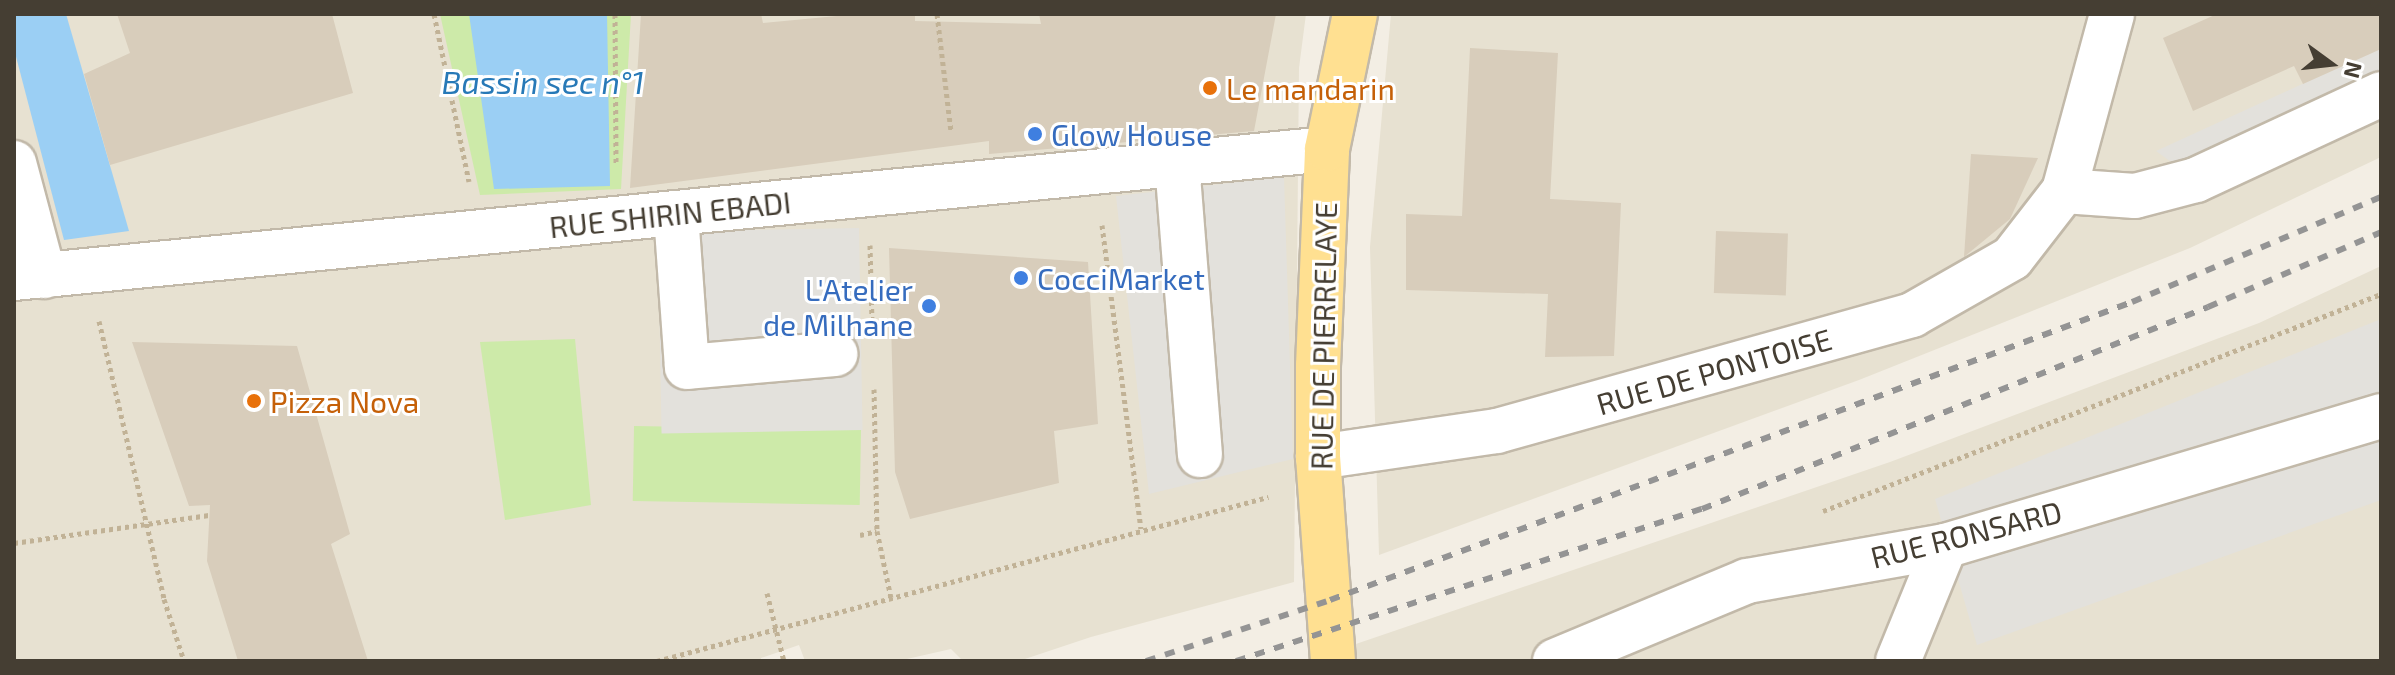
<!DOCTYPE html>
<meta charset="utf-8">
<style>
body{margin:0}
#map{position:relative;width:2395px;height:675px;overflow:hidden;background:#f3eee4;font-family:"Exo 2",sans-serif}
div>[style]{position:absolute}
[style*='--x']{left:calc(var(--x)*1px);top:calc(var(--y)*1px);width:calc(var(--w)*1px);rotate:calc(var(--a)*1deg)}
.residential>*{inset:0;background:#e7e1d1}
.green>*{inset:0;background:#cdeaa9;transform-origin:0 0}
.parking>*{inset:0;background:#e3e1dc;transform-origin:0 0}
.water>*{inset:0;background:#9bcff4}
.building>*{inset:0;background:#d8cdbb;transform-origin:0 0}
.path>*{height:5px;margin-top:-2.5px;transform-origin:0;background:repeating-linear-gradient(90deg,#c1b296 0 4px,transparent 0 8px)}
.roads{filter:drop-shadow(2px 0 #c2b9a9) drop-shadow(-2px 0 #c2b9a9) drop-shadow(0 2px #c2b9a9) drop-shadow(0 -2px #c2b9a9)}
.minor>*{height:44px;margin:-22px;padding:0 22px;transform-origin:22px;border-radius:22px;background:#fff}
.major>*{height:44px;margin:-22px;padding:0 22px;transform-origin:22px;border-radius:22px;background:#ffe091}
.rail>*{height:6px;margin-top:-3px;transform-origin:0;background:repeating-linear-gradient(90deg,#949494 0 10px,transparent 0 20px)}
.dots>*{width:22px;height:22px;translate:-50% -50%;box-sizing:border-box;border:4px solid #fff;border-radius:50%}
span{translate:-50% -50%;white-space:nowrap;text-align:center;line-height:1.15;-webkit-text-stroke:6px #fff;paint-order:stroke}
.food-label{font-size:30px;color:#c56008}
.left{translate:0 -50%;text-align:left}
.shop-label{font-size:30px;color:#366cbe}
.right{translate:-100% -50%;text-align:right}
.street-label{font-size:30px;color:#453e33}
.water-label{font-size:32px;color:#2779b7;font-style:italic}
.frame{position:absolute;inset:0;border:16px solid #453e33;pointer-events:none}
.north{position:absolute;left:2291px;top:24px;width:80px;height:80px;-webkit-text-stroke:6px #fff;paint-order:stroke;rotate:105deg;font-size:22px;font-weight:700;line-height:32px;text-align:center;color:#453e33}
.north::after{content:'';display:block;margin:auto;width:28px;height:36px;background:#453e33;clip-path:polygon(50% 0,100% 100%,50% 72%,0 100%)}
</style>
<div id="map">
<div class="residential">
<div style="clip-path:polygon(14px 14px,1306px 14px,1299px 68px,1294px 582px,1091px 637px,1019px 661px,963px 661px,951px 649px,898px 661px,805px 661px,799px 645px,761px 658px,761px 661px,14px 661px)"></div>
<div style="clip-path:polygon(1391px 14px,2381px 14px,2381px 157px,2190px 248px,1859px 380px,1379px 555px,1370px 247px)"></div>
<div style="clip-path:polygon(2381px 266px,2381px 661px,1306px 661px,1890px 462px,2259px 323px)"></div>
</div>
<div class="green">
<div style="clip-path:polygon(440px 14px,631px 14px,621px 189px,480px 195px)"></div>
<div style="clip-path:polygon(575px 339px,591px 505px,505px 520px,480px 342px)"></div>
<div style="left:861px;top:430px;width:75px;height:227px;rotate:91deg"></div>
</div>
<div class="parking">
<div style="clip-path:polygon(2381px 48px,2381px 94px,2196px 180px,2156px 151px)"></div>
<div style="clip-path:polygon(1284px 177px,1293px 459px,1149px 494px,1116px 196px)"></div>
<div style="left:859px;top:228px;width:202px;height:201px;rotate:89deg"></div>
<div style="clip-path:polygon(2381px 319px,2381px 500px,1977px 645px,1935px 499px)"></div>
</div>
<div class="water">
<div style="clip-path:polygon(14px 14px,66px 14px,129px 231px,64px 240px,14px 49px)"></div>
<div style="clip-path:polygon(469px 14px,607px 14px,610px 186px,494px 189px)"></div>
</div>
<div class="building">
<div style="clip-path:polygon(117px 14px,332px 14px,353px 93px,110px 165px,84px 74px,130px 53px)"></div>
<div style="clip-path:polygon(641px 14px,761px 14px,763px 23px,858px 14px,915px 14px,915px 21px,1041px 24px,1039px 14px,1276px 14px,1254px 131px,989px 154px,989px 141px,630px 188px)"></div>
<div style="clip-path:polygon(2217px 14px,2381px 14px,2381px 49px,2303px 84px,2294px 66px,2193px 111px,2163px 38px)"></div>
<div style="clip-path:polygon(1470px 48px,1558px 53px,1550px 199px,1621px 203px,1614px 356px,1545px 357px,1548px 294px,1406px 290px,1406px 214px,1462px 216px)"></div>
<div style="clip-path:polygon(1971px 154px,2038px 158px,2010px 219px,1964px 257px)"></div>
<div style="left:1716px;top:231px;width:72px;height:62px;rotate:2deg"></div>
<div style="clip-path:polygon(889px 248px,1088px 262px,1098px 424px,1054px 431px,1059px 483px,910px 519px,895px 472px)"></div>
<div style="clip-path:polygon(132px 342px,297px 346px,350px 534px,331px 544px,368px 661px,238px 661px,207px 561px,210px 505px,189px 506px)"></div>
</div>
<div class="path">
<div style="--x:434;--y:14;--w:171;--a:78.2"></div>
<div style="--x:615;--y:14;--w:151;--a:89.6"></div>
<div style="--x:937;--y:14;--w:119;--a:83.2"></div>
<div style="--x:1102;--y:225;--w:306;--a:82.7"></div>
<div style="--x:870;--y:245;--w:74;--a:88.5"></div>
<div style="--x:99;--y:321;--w:285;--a:76.8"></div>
<div style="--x:164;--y:599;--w:65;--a:72.1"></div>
<div style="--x:874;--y:389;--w:142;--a:88.8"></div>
<div style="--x:877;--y:531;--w:68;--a:78.2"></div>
<div style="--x:1823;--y:511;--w:599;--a:-21.25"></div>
<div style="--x:860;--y:535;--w:17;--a:-13"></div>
<div style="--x:14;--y:543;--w:197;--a:-8.2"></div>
<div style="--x:767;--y:593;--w:70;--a:76"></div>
<div style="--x:657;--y:661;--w:633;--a:-15.02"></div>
</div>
<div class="roads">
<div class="minor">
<div style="--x:14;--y:163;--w:117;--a:75.1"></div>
<div style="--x:1177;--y:163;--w:293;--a:85.5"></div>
<div style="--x:2064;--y:191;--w:71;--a:4"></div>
<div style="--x:2135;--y:196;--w:63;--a:-14.7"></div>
<div style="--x:2196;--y:180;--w:204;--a:-24.9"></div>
<div style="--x:676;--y:214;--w:153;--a:85.9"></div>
<div style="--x:687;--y:367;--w:149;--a:-5"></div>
<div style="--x:14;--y:278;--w:1319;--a:-5.61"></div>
<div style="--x:1318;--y:457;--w:181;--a:-8.3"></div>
<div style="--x:1497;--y:431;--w:431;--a:-15.6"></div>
<div style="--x:1912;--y:315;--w:115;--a:-29.7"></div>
<div style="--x:2012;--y:258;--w:85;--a:-52.2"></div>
<div style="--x:2064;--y:191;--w:183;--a:-74.8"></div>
<div style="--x:1555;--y:661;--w:208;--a:-22.6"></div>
<div style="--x:1747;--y:581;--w:201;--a:-10"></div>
<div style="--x:1945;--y:546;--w:455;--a:-16.6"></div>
<div style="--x:1898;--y:661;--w:124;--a:-67.8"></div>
</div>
<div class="major">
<div style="--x:1333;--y:661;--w:205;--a:-94.2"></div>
<div style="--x:1318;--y:457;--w:91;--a:-90"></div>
<div style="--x:1318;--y:366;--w:217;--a:-87.6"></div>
<div style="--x:1327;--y:149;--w:138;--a:-78.3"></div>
</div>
</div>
<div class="rail">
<div style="--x:1146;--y:661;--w:194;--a:-18.3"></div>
<div style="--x:1330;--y:600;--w:856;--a:-20.38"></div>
<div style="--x:2132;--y:302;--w:270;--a:-22.9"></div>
<div style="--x:1236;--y:661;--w:490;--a:-18.1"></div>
<div style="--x:1702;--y:509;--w:545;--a:-21.76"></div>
<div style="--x:2208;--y:307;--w:189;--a:-23.4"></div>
</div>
<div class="dots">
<div style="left:1210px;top:88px;background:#e8710a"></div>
<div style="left:1035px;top:134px;background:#3f7fe0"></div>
<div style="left:1021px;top:278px;background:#3f7fe0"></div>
<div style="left:929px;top:306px;background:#3f7fe0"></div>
<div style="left:254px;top:401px;background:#e8710a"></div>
</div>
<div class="food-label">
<span class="left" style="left:1226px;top:88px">Le mandarin</span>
<span class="left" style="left:270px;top:401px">Pizza Nova</span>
</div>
<div class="shop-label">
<span class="left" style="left:1051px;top:134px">Glow House</span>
<span class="left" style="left:1037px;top:278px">CocciMarket</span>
<span class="right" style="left:913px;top:306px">L'Atelier<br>de Milhane</span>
</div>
<div class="street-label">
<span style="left:670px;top:214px;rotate:-6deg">RUE SHIRIN EBADI</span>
<span style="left:1323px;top:336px;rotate:-89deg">RUE DE PIERRELAYE</span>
<span style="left:1714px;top:371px;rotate:-16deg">RUE DE PONTOISE</span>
<span style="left:1966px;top:534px;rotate:-14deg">RUE RONSARD</span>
</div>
<div class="water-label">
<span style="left:543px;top:81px">Bassin sec n°1</span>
</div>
<div class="frame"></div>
<div class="north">N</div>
</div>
